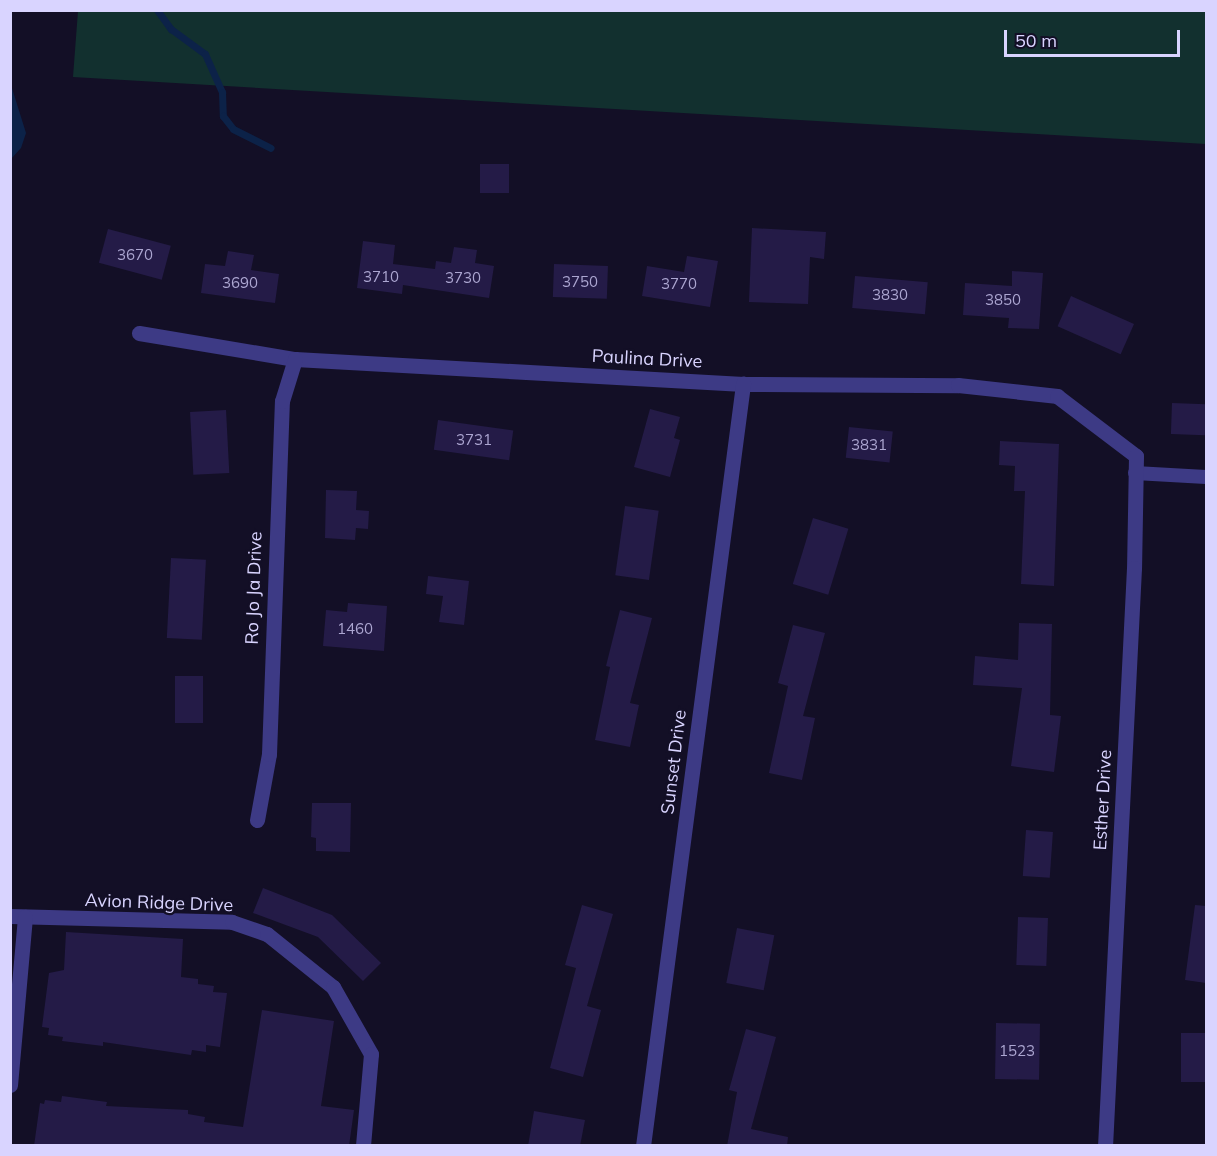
<!DOCTYPE html>
<style>
body{margin:0}
#map{position:relative;width:1217px;height:1156px;overflow:hidden;background:#130f26;font-family:Mulish,sans-serif}
div>[style]{position:absolute}
[style*='--x']{left:calc(var(--x)*1px);top:calc(var(--y)*1px);width:calc(var(--w)*1px);rotate:calc(var(--a)*1deg)}
.green>*{inset:0;background:#12302f}
.water>*{inset:0;background:#0c2248}
.stream>*{height:7px;margin:-3.5px;padding:0 3.5px;transform-origin:3.5px;border-radius:3.5px;background:#0c2248}
.building>*{inset:0;background:#241b47;transform-origin:0 0}
.lane>*{height:14px;margin:-7px;padding:0 7px;transform-origin:7px;border-radius:7px;background:#3d3a85}
.street>*{height:15px;margin:-7.5px;padding:0 7.5px;transform-origin:7.5px;border-radius:7.5px;background:#3d3a85}
span{translate:-50% -50%;white-space:nowrap;text-align:center;line-height:1.15;-webkit-text-stroke:4.5px #130f26;paint-order:stroke}
.number-label{font-size:15px;color:#aca6d1}
.number-label span{-webkit-text-stroke-width:0}
.street-label{font-size:18px;color:#d9d4ff}
.frame{position:absolute;inset:0;border:12px solid #d9d4ff;pointer-events:none}
.scale{position:absolute;left:1004px;top:30px;width:176px;height:27px;box-sizing:border-box;border:3px solid #d9d4ff;border-top:0;padding-left:8px;font-size:18px;line-height:21px;white-space:nowrap;color:#d9d4ff;-webkit-text-stroke:4px #130f26;paint-order:stroke}
</style>
<div id="map">
<div class="green">
<div style="clip-path:polygon(78px 11px,1206px 11px,1206px 144px,73px 77px)"></div>
</div>
<div class="water">
<div style="clip-path:polygon(11px 85px,26px 133px,21px 148px,11px 159px)"></div>
</div>
<div class="stream">
<div style="--x:157;--y:10;--w:24;--a:54"></div>
<div style="--x:171;--y:29;--w:42;--a:36.3"></div>
<div style="--x:205;--y:54;--w:42;--a:65.9"></div>
<div style="--x:222;--y:92;--w:24;--a:88"></div>
<div style="--x:223;--y:116;--w:16;--a:52"></div>
<div style="--x:233;--y:129;--w:42;--a:26.6"></div>
</div>
<div class="building">
<div style="left:480px;top:164px;width:29px;height:29px"></div>
<div style="clip-path:polygon(752px 228px,826px 232px,824px 259px,810px 257px,808px 304px,749px 302px)"></div>
<div style="left:108px;top:229px;width:65px;height:35px;rotate:15deg"></div>
<div style="clip-path:polygon(363px 241px,395px 245px,393px 264px,435px 269px,436px 261px,451px 263px,454px 247px,477px 250px,475px 263px,494px 266px,489px 298px,403px 285px,402px 294px,357px 288px)"></div>
<div style="clip-path:polygon(228px 251px,254px 255px,251px 270px,279px 274px,275px 303px,201px 293px,205px 264px,225px 266px)"></div>
<div style="clip-path:polygon(687px 256px,718px 261px,710px 307px,642px 296px,647px 266px,684px 272px)"></div>
<div style="left:554px;top:264px;width:54px;height:33px;rotate:2deg"></div>
<div style="clip-path:polygon(1012px 271px,1043px 273px,1039px 329px,1008px 328px,1009px 318px,963px 315px,965px 283px,1012px 286px)"></div>
<div style="left:855px;top:276px;width:73px;height:32px;rotate:5deg"></div>
<div style="left:1071px;top:296px;width:69px;height:33px;rotate:24deg"></div>
<div style="left:1172px;top:403px;width:34px;height:31px;rotate:2deg"></div>
<div style="clip-path:polygon(650px 409px,680px 417px,674px 438px,680px 440px,670px 477px,634px 467px)"></div>
<div style="left:226px;top:410px;width:63px;height:36px;rotate:87deg"></div>
<div style="left:438px;top:420px;width:76px;height:30px;rotate:8deg"></div>
<div style="left:849px;top:427px;width:44px;height:31px;rotate:6deg"></div>
<div style="clip-path:polygon(1000px 441px,1059px 444px,1054px 586px,1021px 584px,1025px 491px,1014px 491px,1015px 466px,999px 465px)"></div>
<div style="clip-path:polygon(326px 490px,357px 491px,356px 510px,369px 511px,368px 529px,356px 528px,355px 540px,325px 538px)"></div>
<div style="left:625px;top:506px;width:34px;height:70px;rotate:8deg"></div>
<div style="left:813px;top:518px;width:37px;height:69px;rotate:17deg"></div>
<div style="left:171px;top:558px;width:35px;height:80px;rotate:3deg"></div>
<div style="clip-path:polygon(428px 576px,469px 581px,464px 625px,439px 622px,443px 596px,426px 594px)"></div>
<div style="clip-path:polygon(348px 603px,387px 606px,384px 651px,323px 646px,326px 610px,347px 612px)"></div>
<div style="clip-path:polygon(620px 610px,652px 618px,630px 703px,639px 705px,630px 747px,595px 740px,610px 667px,606px 666px)"></div>
<div style="clip-path:polygon(1019px 623px,1052px 624px,1050px 715px,1061px 716px,1054px 772px,1011px 766px,1022px 688px,973px 685px,975px 656px,1018px 660px)"></div>
<div style="clip-path:polygon(793px 625px,825px 633px,803px 716px,815px 718px,802px 780px,769px 773px,788px 686px,778px 683px)"></div>
<div style="left:175px;top:676px;width:28px;height:47px"></div>
<div style="clip-path:polygon(312px 803px,351px 803px,350px 852px,316px 851px,316px 838px,311px 837px)"></div>
<div style="left:1026px;top:830px;width:27px;height:46px;rotate:4deg"></div>
<div style="clip-path:polygon(263px 888px,332px 915px,381px 963px,363px 981px,318px 937px,253px 913px)"></div>
<div style="clip-path:polygon(582px 905px,613px 914px,587px 1006px,601px 1010px,583px 1077px,550px 1068px,576px 968px,565px 965px)"></div>
<div style="clip-path:polygon(1195px 905px,1206px 906px,1206px 983px,1185px 980px)"></div>
<div style="left:1018px;top:917px;width:30px;height:48px;rotate:2deg"></div>
<div style="left:737px;top:928px;width:38px;height:56px;rotate:11deg"></div>
<div style="clip-path:polygon(66px 932px,183px 939px,181px 977px,198px 979px,198px 984px,214px 986px,213px 992px,227px 993px,220px 1047px,206px 1045px,206px 1052px,192px 1050px,191px 1055px,103px 1042px,103px 1046px,62px 1041px,63px 1037px,48px 1035px,49px 1028px,42px 1027px,49px 973px,64px 970px)"></div>
<div style="clip-path:polygon(262px 1010px,334px 1021px,321px 1106px,354px 1110px,349px 1146px,34px 1146px,40px 1103px,44px 1104px,45px 1100px,61px 1102px,62px 1096px,107px 1102px,106px 1106px,188px 1110px,188px 1114px,205px 1117px,204px 1122px,243px 1127px)"></div>
<div style="left:996px;top:1023px;width:44px;height:56px;rotate:1deg"></div>
<div style="clip-path:polygon(746px 1029px,776px 1037px,751px 1129px,788px 1137px,787px 1146px,727px 1146px,737px 1092px,729px 1090px)"></div>
<div style="left:1181px;top:1033px;width:25px;height:49px"></div>
<div style="clip-path:polygon(534px 1111px,585px 1120px,580px 1146px,528px 1146px)"></div>
</div>
<div class="lane">
<div style="--x:1135;--y:473;--w:71;--a:3.2"></div>
</div>
<div class="street">
<div style="--x:139;--y:333;--w:158;--a:9.5"></div>
<div style="--x:295;--y:359;--w:449;--a:3.2"></div>
<div style="--x:743;--y:384;--w:215;--a:0.3"></div>
<div style="--x:958;--y:385;--w:100;--a:6.3"></div>
<div style="--x:1057;--y:396;--w:99;--a:37.2"></div>
<div style="--x:1136;--y:456;--w:112;--a:91"></div>
<div style="--x:1134;--y:568;--w:579;--a:92.87"></div>
<div style="--x:257;--y:820;--w:67;--a:-79.7"></div>
<div style="--x:269;--y:754;--w:353;--a:-87.9"></div>
<div style="--x:282;--y:401;--w:44;--a:-72.8"></div>
<div style="--x:10;--y:916;--w:222;--a:1.5"></div>
<div style="--x:232;--y:922;--w:37;--a:19"></div>
<div style="--x:267;--y:934;--w:85;--a:38.8"></div>
<div style="--x:333;--y:987;--w:77;--a:60.4"></div>
<div style="--x:371;--y:1054;--w:92;--a:95"></div>
<div style="--x:10;--y:1085;--w:169;--a:-84.9"></div>
<div style="--x:643;--y:1146;--w:769;--a:-82.52"></div>
</div>
<div class="number-label">
<span style="left:135px;top:255px">3670</span>
<span style="left:381px;top:277px">3710</span>
<span style="left:463px;top:278px">3730</span>
<span style="left:580px;top:282px">3750</span>
<span style="left:240px;top:283px">3690</span>
<span style="left:679px;top:284px">3770</span>
<span style="left:890px;top:295px">3830</span>
<span style="left:1003px;top:300px">3850</span>
<span style="left:474px;top:440px">3731</span>
<span style="left:869px;top:445px">3831</span>
<span style="left:355px;top:629px">1460</span>
<span style="left:1017px;top:1051px">1523</span>
</div>
<div class="street-label">
<span style="left:647px;top:359px;rotate:3deg">Paulina Drive</span>
<span style="left:254px;top:588px;rotate:-88deg">Ro Jo Ja Drive</span>
<span style="left:674px;top:762px;rotate:-83deg">Sunset Drive</span>
<span style="left:1103px;top:800px;rotate:-87deg">Esther Drive</span>
<span style="left:159px;top:903px;rotate:2deg">Avion Ridge Drive</span>
</div>
<div class="frame"></div>
<div class="scale">50 m</div>
</div>
